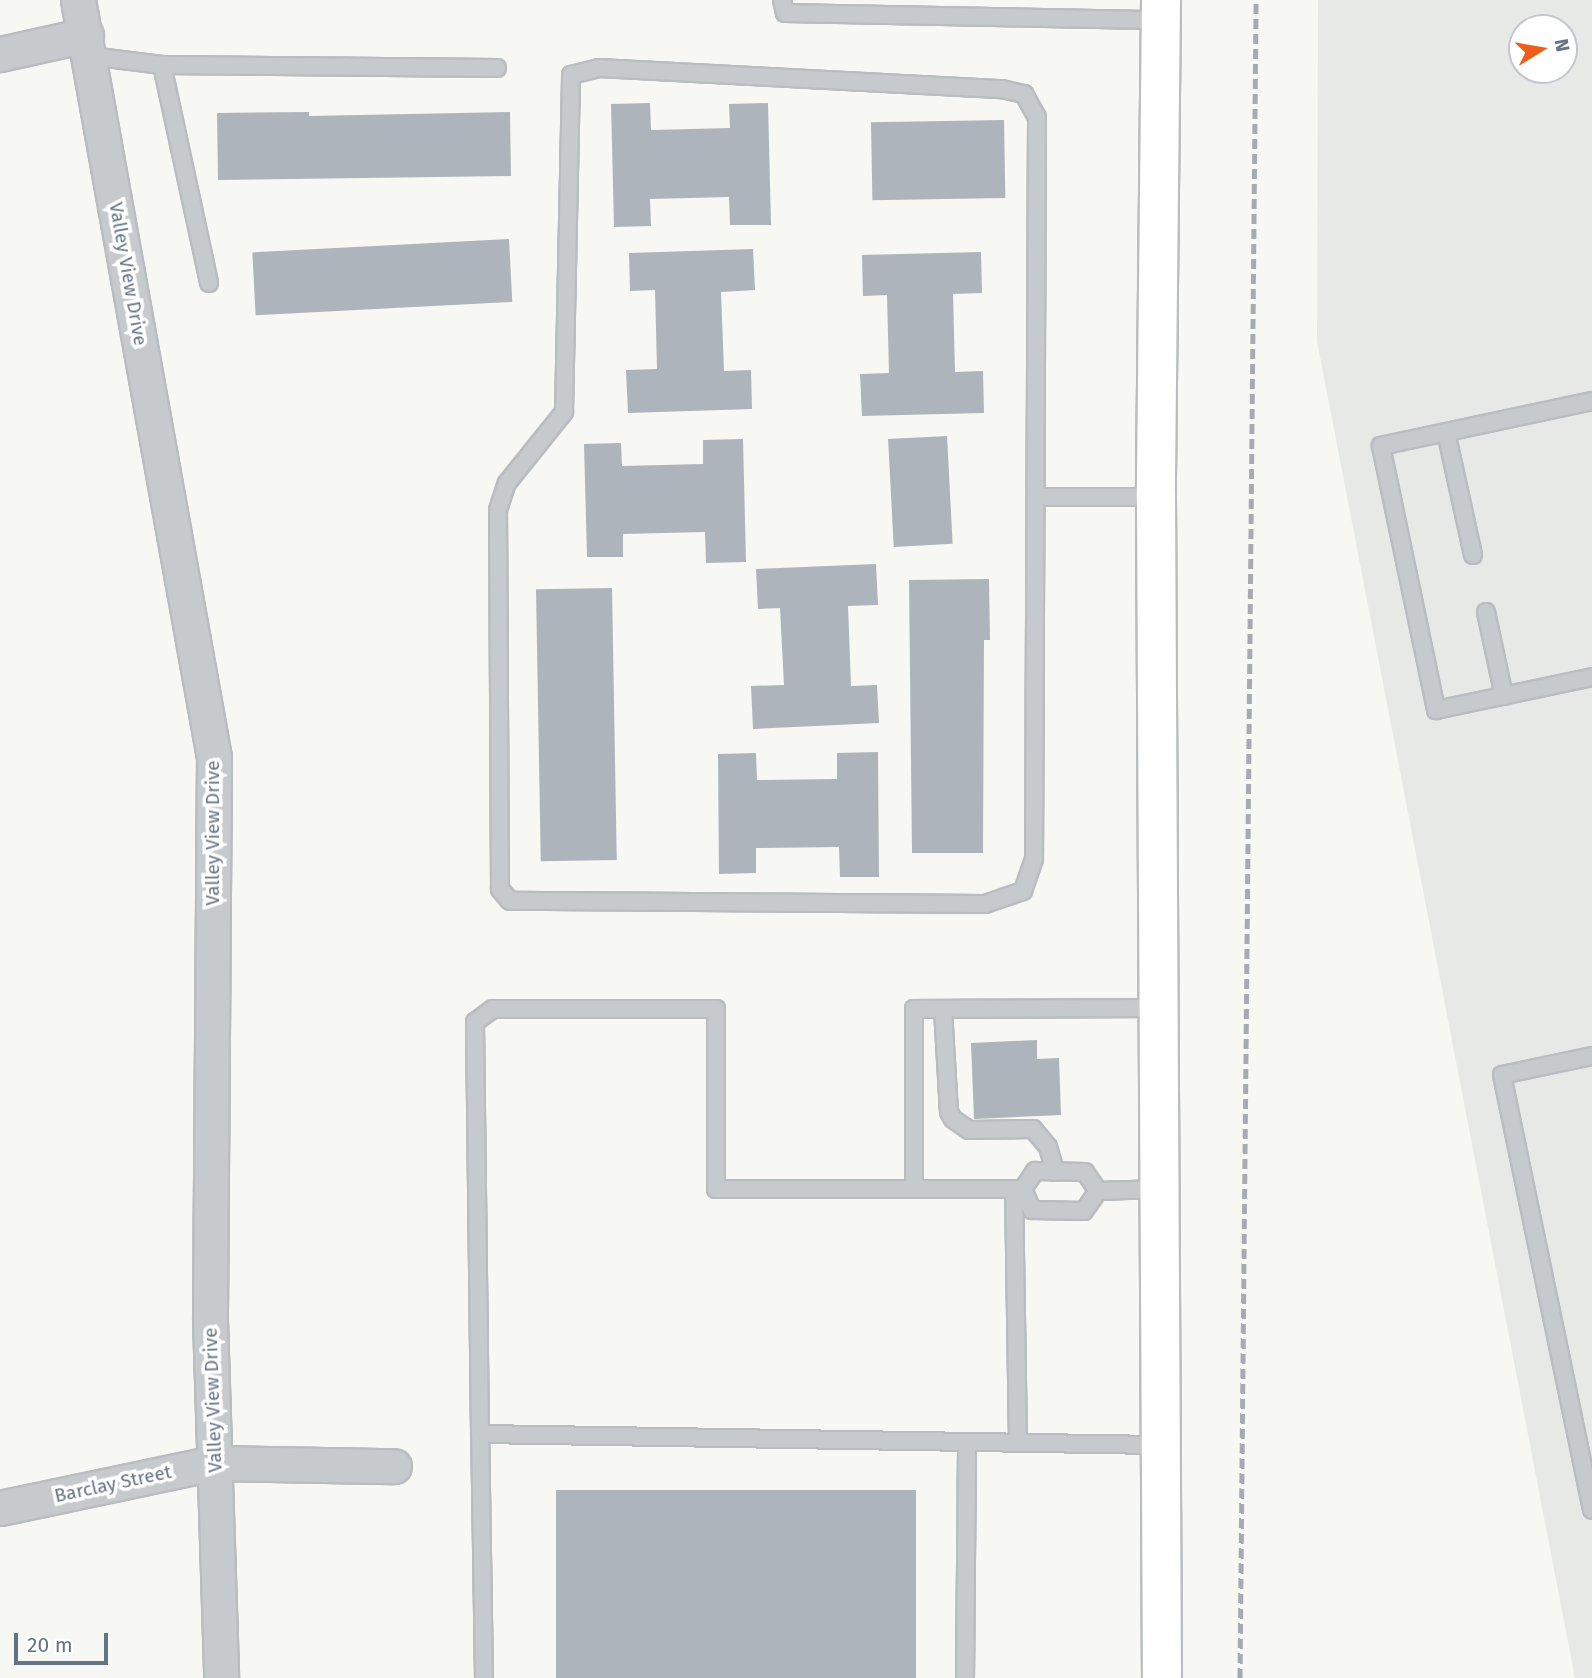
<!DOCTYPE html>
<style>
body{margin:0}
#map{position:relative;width:1592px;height:1678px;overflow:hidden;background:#f7f7f3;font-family:"Fira Sans",sans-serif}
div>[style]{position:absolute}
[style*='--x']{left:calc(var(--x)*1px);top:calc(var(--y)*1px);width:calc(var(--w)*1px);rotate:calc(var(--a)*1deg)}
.built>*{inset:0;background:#e7e9e7}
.building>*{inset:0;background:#adb4bb;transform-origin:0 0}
.roads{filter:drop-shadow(2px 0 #b9bdc1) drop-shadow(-2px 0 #b9bdc1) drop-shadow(0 2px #b9bdc1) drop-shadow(0 -2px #b9bdc1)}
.lane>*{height:16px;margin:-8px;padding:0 8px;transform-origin:8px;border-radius:8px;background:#c6cacd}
.street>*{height:33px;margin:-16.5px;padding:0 16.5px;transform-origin:16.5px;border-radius:16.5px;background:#c6cacd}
.primary>*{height:38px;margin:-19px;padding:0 19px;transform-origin:19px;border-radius:19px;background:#fff}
.rail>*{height:5px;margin-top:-2.5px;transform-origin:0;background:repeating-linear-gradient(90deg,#a6abb2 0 10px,transparent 0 15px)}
span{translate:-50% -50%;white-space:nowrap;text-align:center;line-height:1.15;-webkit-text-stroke:7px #fff;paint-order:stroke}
.street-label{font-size:19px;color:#647487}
.north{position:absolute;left:1508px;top:14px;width:70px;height:70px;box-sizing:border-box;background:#fff;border:2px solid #c1c7cf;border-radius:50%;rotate:79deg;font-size:19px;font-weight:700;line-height:28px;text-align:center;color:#647487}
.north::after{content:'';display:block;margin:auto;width:24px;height:32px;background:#ef5d1b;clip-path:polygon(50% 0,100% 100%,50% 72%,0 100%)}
.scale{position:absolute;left:14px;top:1633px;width:94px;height:32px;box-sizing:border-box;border:4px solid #647487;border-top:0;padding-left:9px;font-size:21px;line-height:24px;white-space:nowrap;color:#647487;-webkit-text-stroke:5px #fff;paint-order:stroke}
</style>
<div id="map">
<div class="built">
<div style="clip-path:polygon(evenodd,1318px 0,1592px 0,1592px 1678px,1575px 1678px,1317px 341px,1318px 0,1522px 28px,1564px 28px,1564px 70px,1522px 70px,1522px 28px)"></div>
</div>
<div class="building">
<div style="clip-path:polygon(650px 103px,651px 130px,730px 128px,729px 104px,768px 103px,771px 225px,730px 225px,729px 197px,650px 199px,651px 226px,614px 227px,611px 104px)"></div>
<div style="clip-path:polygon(309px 112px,309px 116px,510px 112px,511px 176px,218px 180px,217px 113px)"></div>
<div style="left:1004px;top:120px;width:78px;height:133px;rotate:89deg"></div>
<div style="left:509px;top:239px;width:63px;height:257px;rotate:87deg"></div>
<div style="clip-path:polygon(753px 249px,755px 290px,721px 292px,724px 371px,751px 370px,752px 409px,628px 413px,626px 370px,657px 369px,655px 290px,630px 291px,629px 253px)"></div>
<div style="clip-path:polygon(981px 252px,982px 293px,953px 294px,955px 372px,983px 371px,984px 413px,862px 416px,860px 374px,889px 373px,887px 295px,863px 296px,862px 255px)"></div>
<div style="left:947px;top:436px;width:108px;height:59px;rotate:87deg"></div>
<div style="clip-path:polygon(743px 439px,746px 562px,706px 563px,705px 532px,623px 534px,623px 557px,587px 557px,584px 444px,621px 443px,622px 466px,703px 464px,703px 440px)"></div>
<div style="clip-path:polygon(876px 564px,878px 605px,848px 606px,851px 686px,877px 685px,879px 723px,753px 729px,751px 686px,784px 685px,780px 608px,758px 609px,756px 569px)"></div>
<div style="clip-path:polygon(989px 579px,990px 640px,984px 640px,983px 853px,912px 853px,909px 580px)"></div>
<div style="left:612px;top:588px;width:272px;height:76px;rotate:89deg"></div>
<div style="clip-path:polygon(878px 752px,879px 877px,840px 877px,839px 847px,756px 848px,756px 873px,719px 874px,718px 754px,756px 753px,757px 780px,837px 779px,837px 753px)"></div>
<div style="clip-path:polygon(1037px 1040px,1037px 1059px,1059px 1058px,1061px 1115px,974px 1119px,971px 1043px)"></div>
<div style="left:556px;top:1490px;width:360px;height:188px"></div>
</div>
<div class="roads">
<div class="lane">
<div style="--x:782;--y:0;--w:13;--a:77"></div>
<div style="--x:785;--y:13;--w:376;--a:1.1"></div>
<div style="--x:90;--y:56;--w:73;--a:7.1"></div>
<div style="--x:162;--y:65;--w:335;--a:0.5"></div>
<div style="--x:162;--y:65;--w:223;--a:77.8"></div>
<div style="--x:599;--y:68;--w:404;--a:3"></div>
<div style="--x:1002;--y:89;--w:23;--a:13"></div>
<div style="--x:1024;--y:94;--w:26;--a:61"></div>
<div style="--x:1037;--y:117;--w:742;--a:90.23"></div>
<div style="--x:1034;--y:859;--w:34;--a:109"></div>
<div style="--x:1023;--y:891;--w:40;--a:161.1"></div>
<div style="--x:985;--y:904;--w:475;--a:-179.6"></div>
<div style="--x:510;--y:901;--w:16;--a:-130"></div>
<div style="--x:500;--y:889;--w:379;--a:-90.3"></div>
<div style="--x:498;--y:510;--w:28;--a:-72"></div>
<div style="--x:507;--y:483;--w:91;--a:-51.2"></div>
<div style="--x:564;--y:412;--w:337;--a:-88.8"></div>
<div style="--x:571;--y:75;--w:29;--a:-14"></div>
<div style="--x:1592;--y:401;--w:216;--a:168"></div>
<div style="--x:1381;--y:446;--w:270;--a:78.2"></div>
<div style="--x:1436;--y:710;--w:159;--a:-11.9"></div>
<div style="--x:1446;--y:432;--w:126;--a:77.6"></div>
<div style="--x:1036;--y:497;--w:120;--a:0"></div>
<div style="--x:1486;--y:612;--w:86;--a:77.9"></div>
<div style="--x:943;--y:1009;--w:103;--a:86.7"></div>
<div style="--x:949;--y:1112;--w:8;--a:60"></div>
<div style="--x:953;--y:1119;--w:19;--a:35"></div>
<div style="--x:969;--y:1130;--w:64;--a:-0.9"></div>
<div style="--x:1033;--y:1129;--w:23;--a:50"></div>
<div style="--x:1048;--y:1147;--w:26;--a:74"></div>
<div style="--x:1592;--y:1056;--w:92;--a:168.1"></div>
<div style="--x:1502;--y:1075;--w:444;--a:78.3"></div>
<div style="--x:914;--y:1189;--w:180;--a:-90"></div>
<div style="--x:914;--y:1009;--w:245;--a:-0.2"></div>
<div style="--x:1014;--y:1189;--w:253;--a:89.1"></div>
<div style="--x:1023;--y:1189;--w:23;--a:67"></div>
<div style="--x:1032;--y:1210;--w:52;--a:1.1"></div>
<div style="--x:1084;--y:1211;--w:24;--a:-55"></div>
<div style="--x:1023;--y:1189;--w:22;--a:-56"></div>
<div style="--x:1035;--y:1171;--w:50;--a:1.1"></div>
<div style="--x:1085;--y:1172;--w:23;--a:56"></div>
<div style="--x:1098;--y:1191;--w:62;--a:-1.8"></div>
<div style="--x:480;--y:1434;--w:412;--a:-90.7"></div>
<div style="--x:475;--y:1022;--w:22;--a:-36"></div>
<div style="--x:493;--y:1009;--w:223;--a:0"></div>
<div style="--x:716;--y:1009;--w:180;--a:90"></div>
<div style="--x:716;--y:1189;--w:307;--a:0"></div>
<div style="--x:484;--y:1678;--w:244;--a:-90.9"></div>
<div style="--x:480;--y:1434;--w:681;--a:0.93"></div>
<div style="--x:965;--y:1678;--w:236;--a:-89.5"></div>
</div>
<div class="street">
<div style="--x:78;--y:0;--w:769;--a:79.82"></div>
<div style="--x:214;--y:757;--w:563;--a:90.41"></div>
<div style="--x:210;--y:1320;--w:358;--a:88.2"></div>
<div style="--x:0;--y:54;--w:88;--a:-12.5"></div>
<div style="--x:0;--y:1508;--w:219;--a:-11.9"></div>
<div style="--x:214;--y:1463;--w:180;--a:1"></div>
</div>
<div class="primary">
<div style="--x:1161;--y:0;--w:497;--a:90.6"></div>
<div style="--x:1156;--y:497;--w:1181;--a:89.71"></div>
</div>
</div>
<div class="rail">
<div style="--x:1240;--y:1678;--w:1678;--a:-89.45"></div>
</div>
<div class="street-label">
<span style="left:128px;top:274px;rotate:80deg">Valley View Drive</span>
<span style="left:213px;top:833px;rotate:-90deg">Valley View Drive</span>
<span style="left:213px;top:1400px;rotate:-92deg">Valley View Drive</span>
<span style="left:113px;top:1484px;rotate:-12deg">Barclay Street</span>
</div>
<div class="north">N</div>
<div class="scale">20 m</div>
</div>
